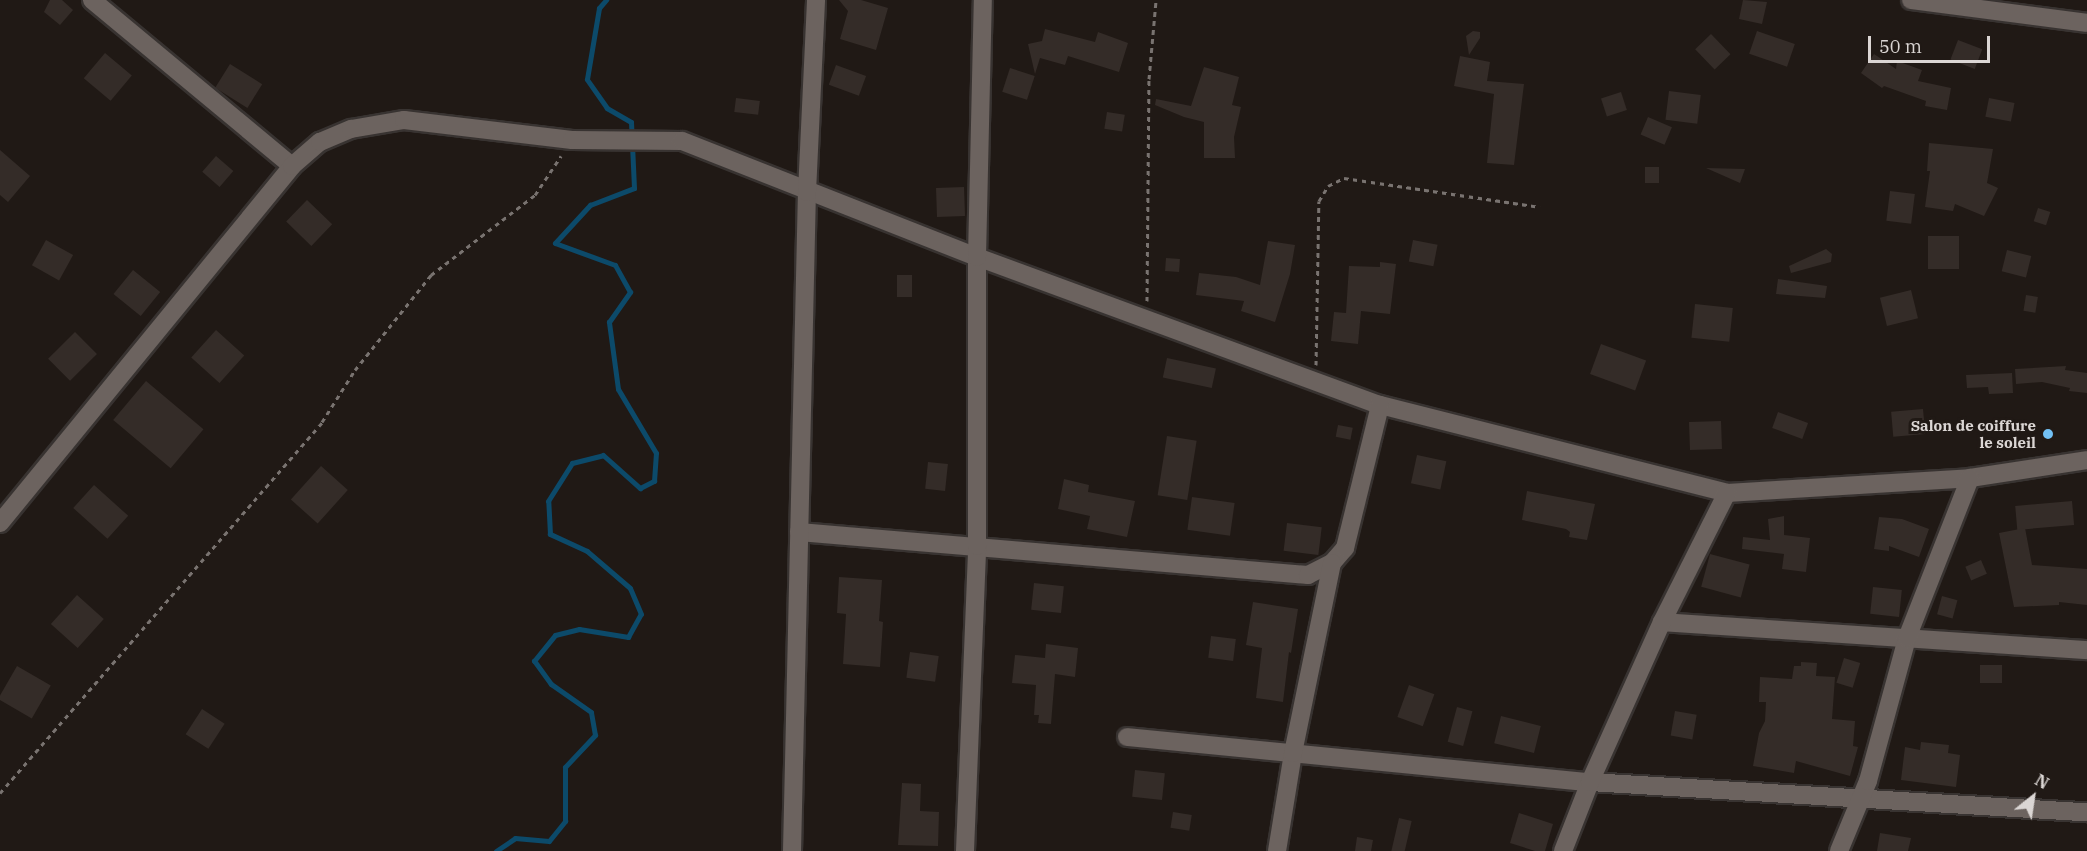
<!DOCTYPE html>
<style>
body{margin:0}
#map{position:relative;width:2087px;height:851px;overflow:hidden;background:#201915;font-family:"IBM Plex Serif",serif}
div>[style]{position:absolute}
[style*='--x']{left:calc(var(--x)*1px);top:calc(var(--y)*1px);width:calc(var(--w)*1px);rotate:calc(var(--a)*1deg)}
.stream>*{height:5px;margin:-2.5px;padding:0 2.5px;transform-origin:2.5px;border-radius:2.5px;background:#0c4a6a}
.building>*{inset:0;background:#342c28;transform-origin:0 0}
.path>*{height:3px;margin-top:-1.5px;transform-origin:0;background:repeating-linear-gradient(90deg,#797370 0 4.5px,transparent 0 9px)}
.roads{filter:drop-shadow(2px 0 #383331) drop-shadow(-2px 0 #383331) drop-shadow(0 2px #383331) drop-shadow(0 -2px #383331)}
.street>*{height:18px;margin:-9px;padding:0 9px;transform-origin:9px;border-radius:9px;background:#6c635f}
.dots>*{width:16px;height:16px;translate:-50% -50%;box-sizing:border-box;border:3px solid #201915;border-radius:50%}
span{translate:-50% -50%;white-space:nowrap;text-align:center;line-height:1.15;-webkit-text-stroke:6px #201915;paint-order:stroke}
.poi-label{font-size:15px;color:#dbd6d4;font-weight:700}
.right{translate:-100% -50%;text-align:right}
.north{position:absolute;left:2003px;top:767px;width:60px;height:60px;-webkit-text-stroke:4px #201915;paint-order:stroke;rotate:30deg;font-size:16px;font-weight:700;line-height:24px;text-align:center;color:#dbd6d4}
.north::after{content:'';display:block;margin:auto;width:21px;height:27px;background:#dbd6d4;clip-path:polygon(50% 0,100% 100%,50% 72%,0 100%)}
.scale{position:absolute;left:1868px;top:36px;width:122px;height:27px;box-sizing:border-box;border:3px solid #dbd6d4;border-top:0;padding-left:8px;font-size:18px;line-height:21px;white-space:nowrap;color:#dbd6d4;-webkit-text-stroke:4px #201915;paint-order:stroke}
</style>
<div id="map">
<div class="stream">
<div style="--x:496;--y:851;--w:23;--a:-34"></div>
<div style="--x:515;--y:838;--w:34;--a:5"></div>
<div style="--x:549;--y:841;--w:26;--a:-51"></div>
<div style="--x:565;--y:821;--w:54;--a:-90"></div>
<div style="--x:565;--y:767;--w:44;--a:-46.8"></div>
<div style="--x:595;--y:735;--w:23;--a:-100"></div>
<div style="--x:591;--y:712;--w:49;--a:-145"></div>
<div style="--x:551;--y:684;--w:29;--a:-126"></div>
<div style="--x:534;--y:661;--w:33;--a:-51"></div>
<div style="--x:555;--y:635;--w:25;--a:-14"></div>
<div style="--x:579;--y:629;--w:50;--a:9.3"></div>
<div style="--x:628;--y:637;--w:26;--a:-61"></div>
<div style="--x:641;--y:614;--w:28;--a:-113"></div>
<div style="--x:630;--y:588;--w:57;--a:-139.3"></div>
<div style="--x:587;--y:551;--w:41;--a:-155.3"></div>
<div style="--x:550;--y:534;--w:33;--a:-93"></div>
<div style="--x:548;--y:501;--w:45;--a:-57.7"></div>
<div style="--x:572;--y:463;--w:32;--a:-14"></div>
<div style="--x:603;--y:455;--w:50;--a:41.7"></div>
<div style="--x:640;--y:488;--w:16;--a:-27"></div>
<div style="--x:654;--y:481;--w:28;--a:-86"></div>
<div style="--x:656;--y:453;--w:74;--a:-120.7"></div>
<div style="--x:618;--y:389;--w:68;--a:-97.7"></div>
<div style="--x:609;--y:322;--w:37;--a:-55"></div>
<div style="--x:630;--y:292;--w:31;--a:-119"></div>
<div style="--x:615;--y:265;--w:64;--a:-159.9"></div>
<div style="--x:555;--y:243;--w:52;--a:-47.4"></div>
<div style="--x:590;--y:205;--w:47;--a:-21.1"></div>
<div style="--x:634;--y:188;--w:66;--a:-92.6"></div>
<div style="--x:631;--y:122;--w:28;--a:-150"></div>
<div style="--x:607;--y:108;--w:35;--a:-125"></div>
<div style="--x:587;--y:79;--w:72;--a:-80.4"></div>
<div style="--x:599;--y:8;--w:11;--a:-49"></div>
</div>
<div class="building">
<div style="clip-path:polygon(50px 0,62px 0,73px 10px,60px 25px,44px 12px)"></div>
<div style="clip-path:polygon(839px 0,861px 0,888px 8px,876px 50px,840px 39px,848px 11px)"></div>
<div style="clip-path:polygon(1743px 0,1767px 2px,1762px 24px,1739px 19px)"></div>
<div style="clip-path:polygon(1045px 29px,1095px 42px,1098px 32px,1128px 43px,1119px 72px,1068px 56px,1065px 65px,1040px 58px,1035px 74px,1028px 44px,1042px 41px)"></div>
<div style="clip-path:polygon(1473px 31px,1480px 32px,1480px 38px,1469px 55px,1466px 36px)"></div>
<div style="left:1757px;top:31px;width:40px;height:24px;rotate:19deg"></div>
<div style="left:1711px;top:34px;width:28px;height:22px;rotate:46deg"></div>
<div style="left:1958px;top:40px;width:26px;height:21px;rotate:21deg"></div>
<div style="left:105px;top:53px;width:35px;height:33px;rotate:40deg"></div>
<div style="clip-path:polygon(1874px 54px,1896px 69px,1897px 61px,1922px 70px,1918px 81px,1951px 88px,1947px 110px,1925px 106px,1926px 101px,1884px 86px,1882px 88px,1861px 73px)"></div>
<div style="clip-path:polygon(1460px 56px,1490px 62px,1487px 81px,1524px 84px,1514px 165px,1487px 163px,1494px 94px,1454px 86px)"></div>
<div style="left:230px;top:64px;width:38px;height:28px;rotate:32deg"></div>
<div style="left:836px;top:65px;width:32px;height:21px;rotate:20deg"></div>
<div style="clip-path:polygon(1204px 67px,1239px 77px,1232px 105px,1241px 107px,1234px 137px,1235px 158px,1204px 158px,1204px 122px,1184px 117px,1155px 105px,1156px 99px,1191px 106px)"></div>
<div style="left:1010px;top:68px;width:26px;height:25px;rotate:18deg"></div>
<div style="left:1669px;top:91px;width:32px;height:29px;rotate:7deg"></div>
<div style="left:1621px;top:92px;width:19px;height:21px;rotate:72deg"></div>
<div style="left:736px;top:98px;width:24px;height:14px;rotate:7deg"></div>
<div style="left:1989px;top:98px;width:26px;height:19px;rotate:11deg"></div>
<div style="left:1107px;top:112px;width:18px;height:17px;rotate:9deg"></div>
<div style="left:1648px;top:117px;width:26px;height:19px;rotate:23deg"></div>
<div style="clip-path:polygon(1929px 143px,1993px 149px,1987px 183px,1998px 188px,1984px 216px,1955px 204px,1953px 211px,1925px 207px,1930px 171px,1927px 171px)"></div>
<div style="clip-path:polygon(0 150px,30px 176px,8px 202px,0 195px)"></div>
<div style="left:216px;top:156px;width:23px;height:21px;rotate:41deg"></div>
<div style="left:1645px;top:167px;width:14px;height:16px"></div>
<div style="clip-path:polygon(1706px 168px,1745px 169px,1740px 183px)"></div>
<div style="left:964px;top:187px;width:29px;height:28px;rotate:88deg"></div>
<div style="left:1890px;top:191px;width:25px;height:30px;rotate:7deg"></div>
<div style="left:307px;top:200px;width:35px;height:30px;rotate:44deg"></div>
<div style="left:2038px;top:208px;width:13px;height:14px;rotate:18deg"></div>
<div style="left:1928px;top:236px;width:31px;height:33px"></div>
<div style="left:46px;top:240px;width:31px;height:29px;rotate:29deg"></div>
<div style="left:1413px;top:240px;width:25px;height:22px;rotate:11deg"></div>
<div style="clip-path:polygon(1268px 241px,1295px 245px,1290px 274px,1275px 322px,1241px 311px,1244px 301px,1196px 295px,1199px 273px,1236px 277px,1260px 285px)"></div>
<div style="clip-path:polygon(1826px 249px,1832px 254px,1831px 262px,1791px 273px,1789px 266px)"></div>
<div style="left:2007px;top:250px;width:25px;height:22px;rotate:14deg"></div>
<div style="left:1166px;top:258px;width:14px;height:13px;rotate:4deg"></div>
<div style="clip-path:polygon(1380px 262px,1396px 264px,1390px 314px,1361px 311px,1358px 344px,1331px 341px,1334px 312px,1346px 313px,1349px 266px,1380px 267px)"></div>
<div style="left:133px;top:270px;width:35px;height:31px;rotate:39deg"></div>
<div style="left:897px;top:275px;width:15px;height:22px"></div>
<div style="clip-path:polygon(1778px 279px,1827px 286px,1825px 298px,1776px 294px)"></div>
<div style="left:1911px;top:290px;width:29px;height:32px;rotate:76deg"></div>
<div style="left:2026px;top:295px;width:12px;height:16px;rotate:9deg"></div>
<div style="left:1695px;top:304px;width:38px;height:34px;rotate:6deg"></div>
<div style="left:216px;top:330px;width:38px;height:37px;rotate:42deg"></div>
<div style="left:75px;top:332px;width:31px;height:38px;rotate:45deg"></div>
<div style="left:1601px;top:344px;width:48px;height:32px;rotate:20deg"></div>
<div style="left:1167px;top:358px;width:50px;height:20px;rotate:12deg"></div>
<div style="clip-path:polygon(2066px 366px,2065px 370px,2087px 373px,2087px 393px,2069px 391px,2070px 388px,2042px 382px,2016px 384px,2015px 369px)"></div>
<div style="clip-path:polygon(2012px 373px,2013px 393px,1989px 394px,1988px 387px,1967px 388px,1966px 375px)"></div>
<div style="left:146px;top:381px;width:75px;height:51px;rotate:40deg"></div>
<div style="left:1923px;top:409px;width:25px;height:32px;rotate:85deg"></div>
<div style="left:1778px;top:412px;width:32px;height:17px;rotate:20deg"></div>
<div style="left:1721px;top:421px;width:28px;height:32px;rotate:88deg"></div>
<div style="left:1338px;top:425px;width:15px;height:12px;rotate:11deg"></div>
<div style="left:1167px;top:436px;width:30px;height:60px;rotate:9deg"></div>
<div style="left:1417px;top:455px;width:30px;height:29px;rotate:12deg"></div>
<div style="left:928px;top:462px;width:20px;height:27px;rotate:6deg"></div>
<div style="left:321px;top:466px;width:36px;height:45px;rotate:42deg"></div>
<div style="clip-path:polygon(1064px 479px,1089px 485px,1088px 492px,1135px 501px,1127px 537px,1087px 529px,1090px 516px,1058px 509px)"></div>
<div style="left:94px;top:485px;width:46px;height:31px;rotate:42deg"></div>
<div style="clip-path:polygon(1527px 491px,1595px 504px,1587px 540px,1569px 537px,1570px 532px,1566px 529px,1522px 520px)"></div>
<div style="left:1192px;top:497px;width:43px;height:33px;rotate:8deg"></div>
<div style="left:2072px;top:501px;width:24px;height:57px;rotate:85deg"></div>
<div style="clip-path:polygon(1784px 516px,1784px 535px,1810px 538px,1806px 572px,1782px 569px,1784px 554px,1742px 549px,1743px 537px,1770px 540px,1768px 519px)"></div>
<div style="clip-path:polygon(1879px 517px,1902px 519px,1929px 529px,1919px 557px,1889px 546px,1889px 551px,1874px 549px)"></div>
<div style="left:1287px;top:523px;width:35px;height:28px;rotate:7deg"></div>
<div style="clip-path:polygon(2025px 528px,2032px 565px,2087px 569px,2087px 605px,2059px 602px,2059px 605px,2014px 607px,1999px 533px)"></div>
<div style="left:1710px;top:554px;width:41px;height:34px;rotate:15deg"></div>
<div style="left:1981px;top:560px;width:15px;height:17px;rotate:67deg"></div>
<div style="clip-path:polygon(839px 577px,882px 580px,879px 621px,883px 622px,880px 667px,843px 664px,846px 614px,837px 613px)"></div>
<div style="left:1034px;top:583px;width:30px;height:27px;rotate:6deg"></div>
<div style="left:1873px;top:587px;width:29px;height:27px;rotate:6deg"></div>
<div style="left:77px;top:595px;width:36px;height:39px;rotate:42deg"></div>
<div style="left:1942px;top:596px;width:16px;height:19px;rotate:15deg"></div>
<div style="clip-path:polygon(1253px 602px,1298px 609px,1291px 653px,1289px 652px,1283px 702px,1256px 698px,1262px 648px,1246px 645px)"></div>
<div style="left:1211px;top:636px;width:25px;height:22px;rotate:7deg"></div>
<div style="clip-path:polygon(1046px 644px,1078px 648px,1075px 677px,1055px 674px,1051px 724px,1038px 723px,1039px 715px,1034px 715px,1036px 685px,1012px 683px,1015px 655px,1045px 658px)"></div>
<div style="left:910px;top:652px;width:29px;height:26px;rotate:8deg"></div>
<div style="left:1844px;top:658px;width:17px;height:26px;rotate:17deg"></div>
<div style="clip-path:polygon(1801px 662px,1817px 663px,1816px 676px,1835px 677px,1832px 719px,1855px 721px,1853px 746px,1858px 747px,1850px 776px,1796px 761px,1794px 773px,1753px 766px,1759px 733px,1765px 721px,1766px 702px,1759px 702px,1760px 677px,1792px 679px,1794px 666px,1801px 666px)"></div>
<div style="left:1980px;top:665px;width:22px;height:18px"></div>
<div style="left:17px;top:666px;width:39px;height:38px;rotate:30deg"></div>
<div style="left:1409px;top:685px;width:27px;height:34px;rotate:20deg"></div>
<div style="left:1457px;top:707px;width:16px;height:36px;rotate:15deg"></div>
<div style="left:202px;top:709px;width:27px;height:30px;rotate:33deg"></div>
<div style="left:1675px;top:711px;width:22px;height:25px;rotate:10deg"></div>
<div style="left:1501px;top:716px;width:41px;height:28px;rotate:14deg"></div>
<div style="clip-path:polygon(1921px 742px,1949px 745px,1948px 753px,1960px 755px,1956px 787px,1901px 780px,1905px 747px,1920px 750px)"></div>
<div style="left:1135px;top:770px;width:30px;height:27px;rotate:6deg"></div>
<div style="clip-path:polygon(902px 783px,921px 784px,920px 811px,939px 812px,938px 846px,898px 845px)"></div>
<div style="left:1173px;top:812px;width:19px;height:16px;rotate:9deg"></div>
<div style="clip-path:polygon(1519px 813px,1553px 824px,1545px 851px,1535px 851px,1510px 843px)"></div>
<div style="left:1399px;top:818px;width:13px;height:34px;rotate:13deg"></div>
<div style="clip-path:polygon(1880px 833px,1911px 838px,1908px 851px,1877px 851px)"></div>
<div style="clip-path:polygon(1357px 837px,1373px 840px,1371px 851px,1355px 851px)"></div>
</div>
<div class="path">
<div style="--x:1147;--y:301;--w:222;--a:-89.5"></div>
<div style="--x:1149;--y:79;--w:79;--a:-84.9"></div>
<div style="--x:1316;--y:365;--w:164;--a:-89"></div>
<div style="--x:1319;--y:201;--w:17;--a:-59"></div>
<div style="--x:1328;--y:186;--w:18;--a:-27"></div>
<div style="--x:1344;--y:178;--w:198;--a:8.4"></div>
<div style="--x:0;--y:793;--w:491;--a:-49"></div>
<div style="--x:322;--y:422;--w:62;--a:-57.6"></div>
<div style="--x:355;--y:370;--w:122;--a:-51.3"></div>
<div style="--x:431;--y:275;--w:131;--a:-37.6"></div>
<div style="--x:535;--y:195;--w:47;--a:-56.3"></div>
</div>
<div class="roads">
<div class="street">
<div style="--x:92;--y:0;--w:260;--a:39.7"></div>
<div style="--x:1911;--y:0;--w:177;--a:7.4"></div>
<div style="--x:0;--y:523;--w:461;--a:-50.7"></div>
<div style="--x:292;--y:166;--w:37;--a:-41"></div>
<div style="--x:320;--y:142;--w:34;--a:-23"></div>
<div style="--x:351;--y:129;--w:54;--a:-9.6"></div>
<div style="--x:404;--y:120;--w:169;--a:6.8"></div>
<div style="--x:572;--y:140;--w:110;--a:0.5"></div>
<div style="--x:682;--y:141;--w:317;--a:21.5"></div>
<div style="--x:977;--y:257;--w:429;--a:20.2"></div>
<div style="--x:1380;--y:405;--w:358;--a:14.2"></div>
<div style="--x:1727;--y:493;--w:243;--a:-3.5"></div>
<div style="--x:1970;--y:478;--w:118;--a:-8.7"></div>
<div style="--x:799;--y:532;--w:511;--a:4.83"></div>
<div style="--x:1308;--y:575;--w:27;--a:-27"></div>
<div style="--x:1332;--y:563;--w:20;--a:-49"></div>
<div style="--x:1345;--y:548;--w:147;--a:-76.2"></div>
<div style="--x:1662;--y:622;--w:426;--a:3.8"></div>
<div style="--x:1127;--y:737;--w:465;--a:5.6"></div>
<div style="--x:1590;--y:782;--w:498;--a:3.5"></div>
<div style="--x:792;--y:851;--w:659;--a:-88.7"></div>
<div style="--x:807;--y:192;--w:192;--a:-87.3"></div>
<div style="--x:965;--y:851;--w:305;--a:-87.7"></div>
<div style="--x:977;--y:546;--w:289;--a:-90"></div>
<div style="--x:977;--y:257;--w:257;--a:-88.7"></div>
<div style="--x:1277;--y:851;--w:99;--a:-80.7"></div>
<div style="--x:1293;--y:753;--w:194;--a:-78.4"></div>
<div style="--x:1563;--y:851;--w:74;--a:-68.6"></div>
<div style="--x:1590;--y:782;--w:175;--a:-65.8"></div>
<div style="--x:1662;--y:622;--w:144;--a:-63.3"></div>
<div style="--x:1839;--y:851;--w:76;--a:-67.5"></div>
<div style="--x:1868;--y:781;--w:148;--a:-74.7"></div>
<div style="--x:1907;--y:638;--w:172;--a:-68.5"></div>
</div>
</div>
<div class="dots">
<div style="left:2048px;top:434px;background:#72c1f5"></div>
</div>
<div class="poi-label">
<span class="right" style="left:2036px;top:434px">Salon de coiffure<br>le soleil</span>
</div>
<div class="north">N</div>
<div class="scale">50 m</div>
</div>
